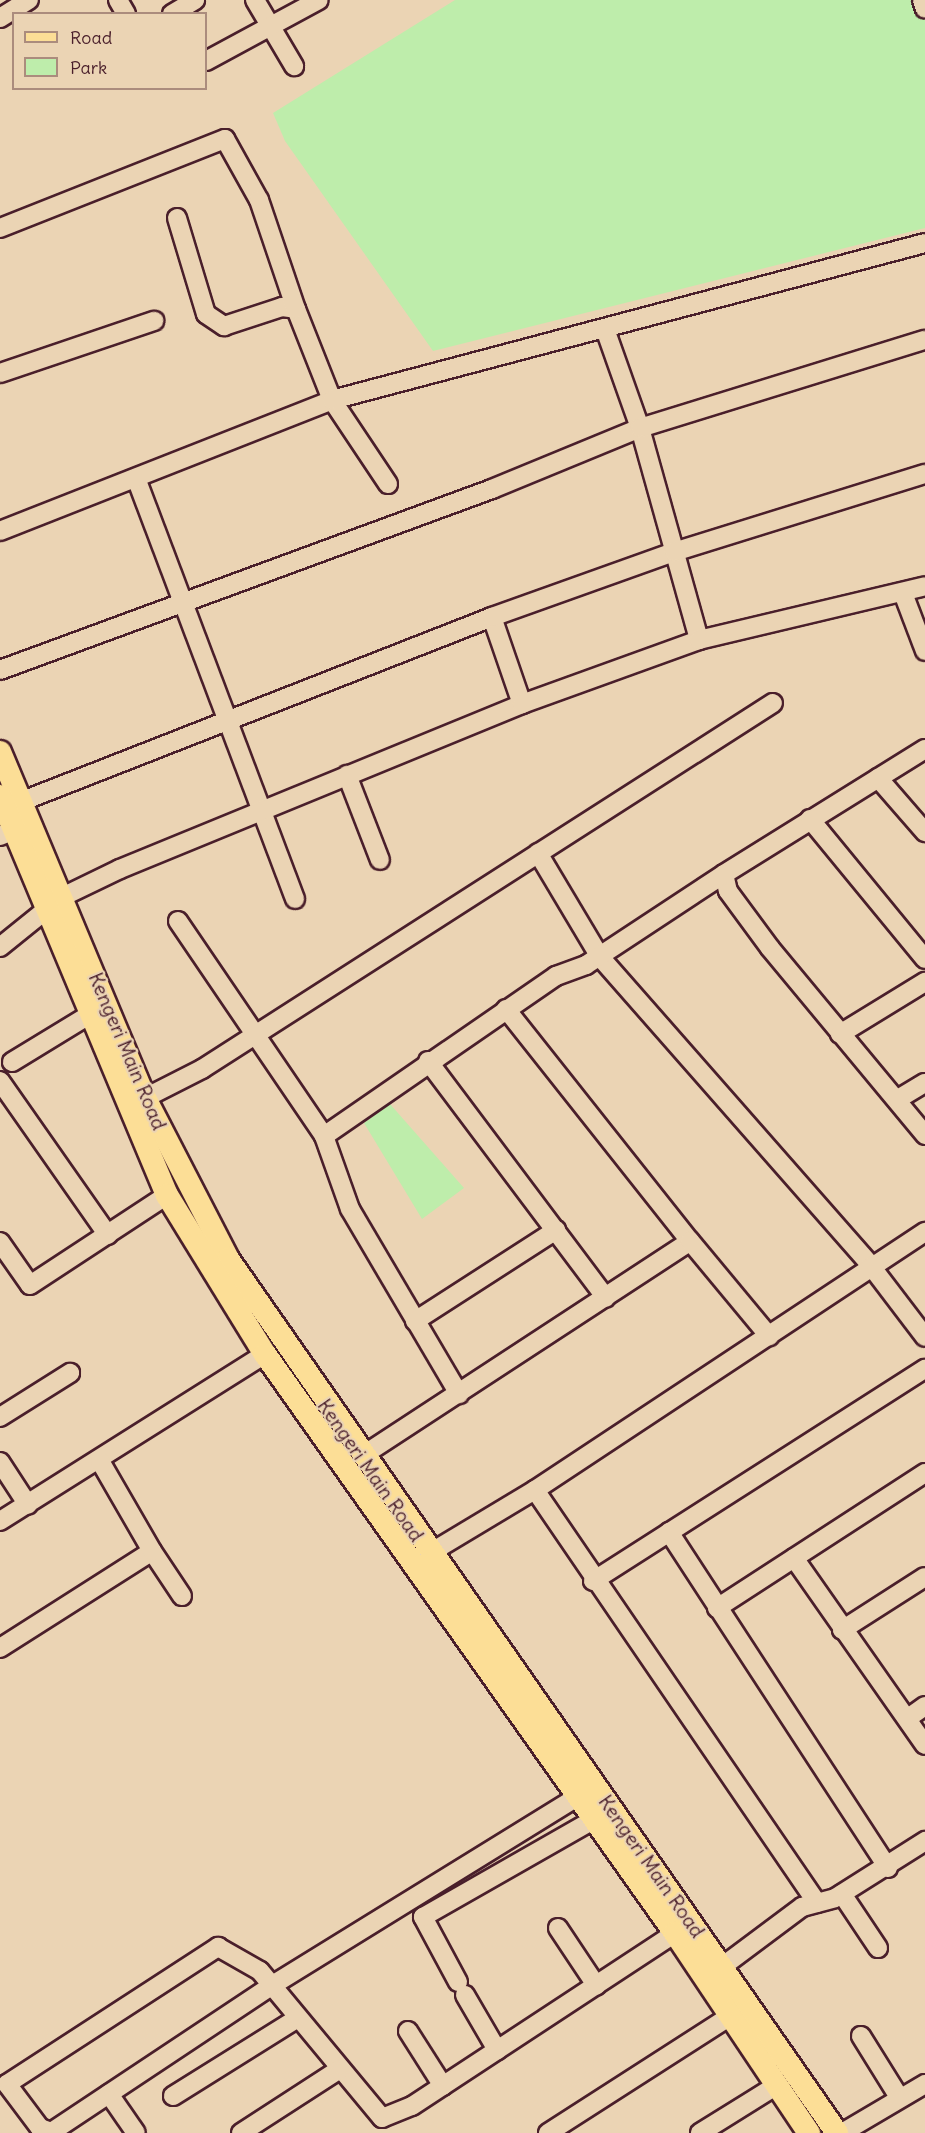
<!DOCTYPE html>
<style>
body{margin:0}
#map{position:relative;width:925px;height:2133px;overflow:hidden;background:#ebd4b4;font-family:Delius,sans-serif}
div>[style]{position:absolute}
[style*='--x']{left:calc(var(--x)*1px);top:calc(var(--y)*1px);width:calc(var(--w)*1px);rotate:calc(var(--a)*1deg)}
.green>*{inset:0;background:#beedab}
.roads{filter:drop-shadow(2px 0 #4a1f2b) drop-shadow(-2px 0 #4a1f2b) drop-shadow(0 2px #4a1f2b) drop-shadow(0 -2px #4a1f2b)}
.minor>*{height:18px;margin:-9px;padding:0 9px;transform-origin:9px;border-radius:9px;background:#ebd4b4}
.major>*{height:22px;margin:-11px;padding:0 11px;transform-origin:11px;border-radius:11px;background:#fcde96}
span{translate:-50% -50%;white-space:nowrap;text-align:center;line-height:1.15;-webkit-text-stroke:4.5px #ebd4b4;paint-order:stroke}
.street-label{font-size:20px;color:#4a1f2b}
.legend{position:absolute;left:12px;top:12px;width:195px;height:78px;box-sizing:border-box;background:#ebd4b4;border:2px solid #ab8c7d;margin:0;padding:8px 10px;list-style:none;font-size:18px;color:#4a1f2b}
.legend li{display:flex;align-items:center;gap:12px;height:30px}
.legend b{width:30px;border:2px solid #ab8c7d}
</style>
<div id="map">
<div class="green">
<div style="clip-path:polygon(455px 0,925px 0,925px 228px,433px 351px,285px 141px,273px 113px)"></div>
<div style="clip-path:polygon(390px 1104px,464px 1188px,422px 1219px,364px 1123px)"></div>
</div>
<div class="roads">
<div class="minor">
<div style="--x:118;--y:0;--w:16;--a:60"></div>
<div style="--x:255;--y:0;--w:77;--a:59.4"></div>
<div style="--x:922;--y:0;--w:9;--a:72"></div>
<div style="--x:172;--y:14;--w:27;--a:-31"></div>
<div style="--x:0;--y:18;--w:34;--a:-32"></div>
<div style="--x:206;--y:61;--w:128;--a:-28.4"></div>
<div style="--x:177;--y:218;--w:100;--a:73.2"></div>
<div style="--x:206;--y:314;--w:22;--a:34"></div>
<div style="--x:224;--y:326;--w:61;--a:-18.1"></div>
<div style="--x:282;--y:307;--w:14;--a:8"></div>
<div style="--x:296;--y:309;--w:98;--a:68.4"></div>
<div style="--x:332;--y:400;--w:101;--a:56.3"></div>
<div style="--x:0;--y:228;--w:242;--a:-21.6"></div>
<div style="--x:225;--y:139;--w:70;--a:60.9"></div>
<div style="--x:259;--y:200;--w:115;--a:71.3"></div>
<div style="--x:605;--y:329;--w:105;--a:70.5"></div>
<div style="--x:640;--y:428;--w:220;--a:74.4"></div>
<div style="--x:0;--y:373;--w:163;--a:-18.7"></div>
<div style="--x:136;--y:478;--w:450;--a:69.3"></div>
<div style="--x:0;--y:531;--w:357;--a:-21.5"></div>
<div style="--x:332;--y:400;--w:613;--a:-14.83"></div>
<div style="--x:903;--y:593;--w:62;--a:69.2"></div>
<div style="--x:492;--y:617;--w:92;--a:71"></div>
<div style="--x:0;--y:670;--w:524;--a:-20.2"></div>
<div style="--x:492;--y:489;--w:160;--a:-22.4"></div>
<div style="--x:640;--y:428;--w:298;--a:-17.2"></div>
<div style="--x:925;--y:749;--w:237;--a:148.1"></div>
<div style="--x:724;--y:874;--w:17;--a:77"></div>
<div style="--x:728;--y:891;--w:71;--a:53.6"></div>
<div style="--x:770;--y:948;--w:243;--a:50.3"></div>
<div style="--x:347;--y:775;--w:91;--a:68.8"></div>
<div style="--x:878;--y:778;--w:72;--a:49"></div>
<div style="--x:20;--y:802;--w:507;--a:-21.4"></div>
<div style="--x:492;--y:617;--w:193;--a:-19.7"></div>
<div style="--x:674;--y:552;--w:263;--a:-17.3"></div>
<div style="--x:810;--y:819;--w:181;--a:50.6"></div>
<div style="--x:0;--y:836;--w:15;--a:-23"></div>
<div style="--x:538;--y:853;--w:121;--a:59.2"></div>
<div style="--x:600;--y:957;--w:411;--a:48.7"></div>
<div style="--x:871;--y:1266;--w:89;--a:52.7"></div>
<div style="--x:178;--y:921;--w:260;--a:55.8"></div>
<div style="--x:324;--y:1136;--w:77;--a:70.4"></div>
<div style="--x:350;--y:1209;--w:215;--a:59.5"></div>
<div style="--x:0;--y:947;--w:80;--a:-38.9"></div>
<div style="--x:62;--y:897;--w:64;--a:-25.8"></div>
<div style="--x:120;--y:869;--w:435;--a:-22.3"></div>
<div style="--x:522;--y:704;--w:188;--a:-19.9"></div>
<div style="--x:699;--y:640;--w:232;--a:-13.4"></div>
<div style="--x:506;--y:1009;--w:296;--a:51.6"></div>
<div style="--x:840;--y:1034;--w:100;--a:-31.5"></div>
<div style="--x:428;--y:1061;--w:296;--a:53.1"></div>
<div style="--x:12;--y:1062;--w:90;--a:-31.4"></div>
<div style="--x:0;--y:1081;--w:188;--a:55"></div>
<div style="--x:145;--y:1098;--w:64;--a:-27"></div>
<div style="--x:202;--y:1069;--w:678;--a:-32.66"></div>
<div style="--x:898;--y:1099;--w:31;--a:-31"></div>
<div style="--x:324;--y:1136;--w:282;--a:-34.6"></div>
<div style="--x:556;--y:976;--w:32;--a:-20"></div>
<div style="--x:586;--y:965;--w:165;--a:-33.4"></div>
<div style="--x:0;--y:1242;--w:52;--a:55.1"></div>
<div style="--x:30;--y:1285;--w:164;--a:-33.3"></div>
<div style="--x:415;--y:1321;--w:168;--a:-32.8"></div>
<div style="--x:0;--y:1417;--w:83;--a:-32.2"></div>
<div style="--x:362;--y:1456;--w:392;--a:-33.2"></div>
<div style="--x:690;--y:1241;--w:124;--a:50.3"></div>
<div style="--x:0;--y:1462;--w:51;--a:56.9"></div>
<div style="--x:535;--y:1490;--w:500;--a:55.67"></div>
<div style="--x:0;--y:1521;--w:313;--a:-32.2"></div>
<div style="--x:669;--y:1532;--w:401;--a:56.9"></div>
<div style="--x:152;--y:1551;--w:54;--a:56.3"></div>
<div style="--x:794;--y:1558;--w:228;--a:55"></div>
<div style="--x:420;--y:1559;--w:134;--a:-31"></div>
<div style="--x:535;--y:1490;--w:468;--a:-33.5"></div>
<div style="--x:593;--y:1581;--w:394;--a:-32.6"></div>
<div style="--x:717;--y:1608;--w:248;--a:-33"></div>
<div style="--x:842;--y:1630;--w:98;--a:-32.6"></div>
<div style="--x:0;--y:1648;--w:180;--a:-32.5"></div>
<div style="--x:152;--y:1551;--w:104;--a:-120"></div>
<div style="--x:908;--y:1718;--w:21;--a:-35"></div>
<div style="--x:842;--y:1894;--w:65;--a:56.3"></div>
<div style="--x:558;--y:1928;--w:69;--a:56.3"></div>
<div style="--x:723;--y:1966;--w:99;--a:-36.8"></div>
<div style="--x:802;--y:1907;--w:34;--a:-15"></div>
<div style="--x:835;--y:1898;--w:107;--a:-32.3"></div>
<div style="--x:458;--y:1982;--w:74;--a:-118.3"></div>
<div style="--x:423;--y:1917;--w:196;--a:-29.7"></div>
<div style="--x:465;--y:1995;--w:64;--a:59.8"></div>
<div style="--x:408;--y:2031;--w:65;--a:57.5"></div>
<div style="--x:861;--y:2036;--w:72;--a:58.1"></div>
<div style="--x:109;--y:2094;--w:47;--a:55.3"></div>
<div style="--x:173;--y:2096;--w:147;--a:-32"></div>
<div style="--x:50;--y:2133;--w:265;--a:-33.6"></div>
<div style="--x:271;--y:1986;--w:360;--a:-31.7"></div>
<div style="--x:54;--y:2133;--w:15;--a:-160"></div>
<div style="--x:40;--y:2128;--w:55;--a:-126.9"></div>
<div style="--x:7;--y:2084;--w:252;--a:-33"></div>
<div style="--x:218;--y:1947;--w:48;--a:29.7"></div>
<div style="--x:260;--y:1971;--w:191;--a:50.3"></div>
<div style="--x:382;--y:2118;--w:32;--a:-22"></div>
<div style="--x:412;--y:2106;--w:315;--a:-33.3"></div>
<div style="--x:241;--y:2133;--w:118;--a:-32.9"></div>
<div style="--x:548;--y:2133;--w:215;--a:-32.7"></div>
<div style="--x:700;--y:2133;--w:91;--a:-31.9"></div>
<div style="--x:842;--y:2133;--w:96;--a:-30.6"></div>
</div>
<div class="major">
<div style="--x:0;--y:752;--w:375;--a:67.3"></div>
<div style="--x:145;--y:1098;--w:181;--a:62.7"></div>
<div style="--x:228;--y:1259;--w:1065;--a:55.13"></div>
<div style="--x:0;--y:796;--w:433;--a:67.3"></div>
<div style="--x:167;--y:1195;--w:187;--a:58.4"></div>
<div style="--x:265;--y:1354;--w:709;--a:54.7"></div>
<div style="--x:675;--y:1933;--w:241;--a:56.2"></div>
</div>
</div>
<div class="street-label">
<span style="left:128px;top:1051px;rotate:67deg">Kengeri Main Road</span>
<span style="left:371px;top:1470px;rotate:55deg">Kengeri Main Road</span>
<span style="left:652px;top:1866px;rotate:55deg">Kengeri Main Road</span>
</div>
<ul class="legend">
<li><b style="height:8px;background:#fcde96"></b>Road</li>
<li><b style="height:16px;background:#beedab"></b>Park</li>
</ul>
</div>
